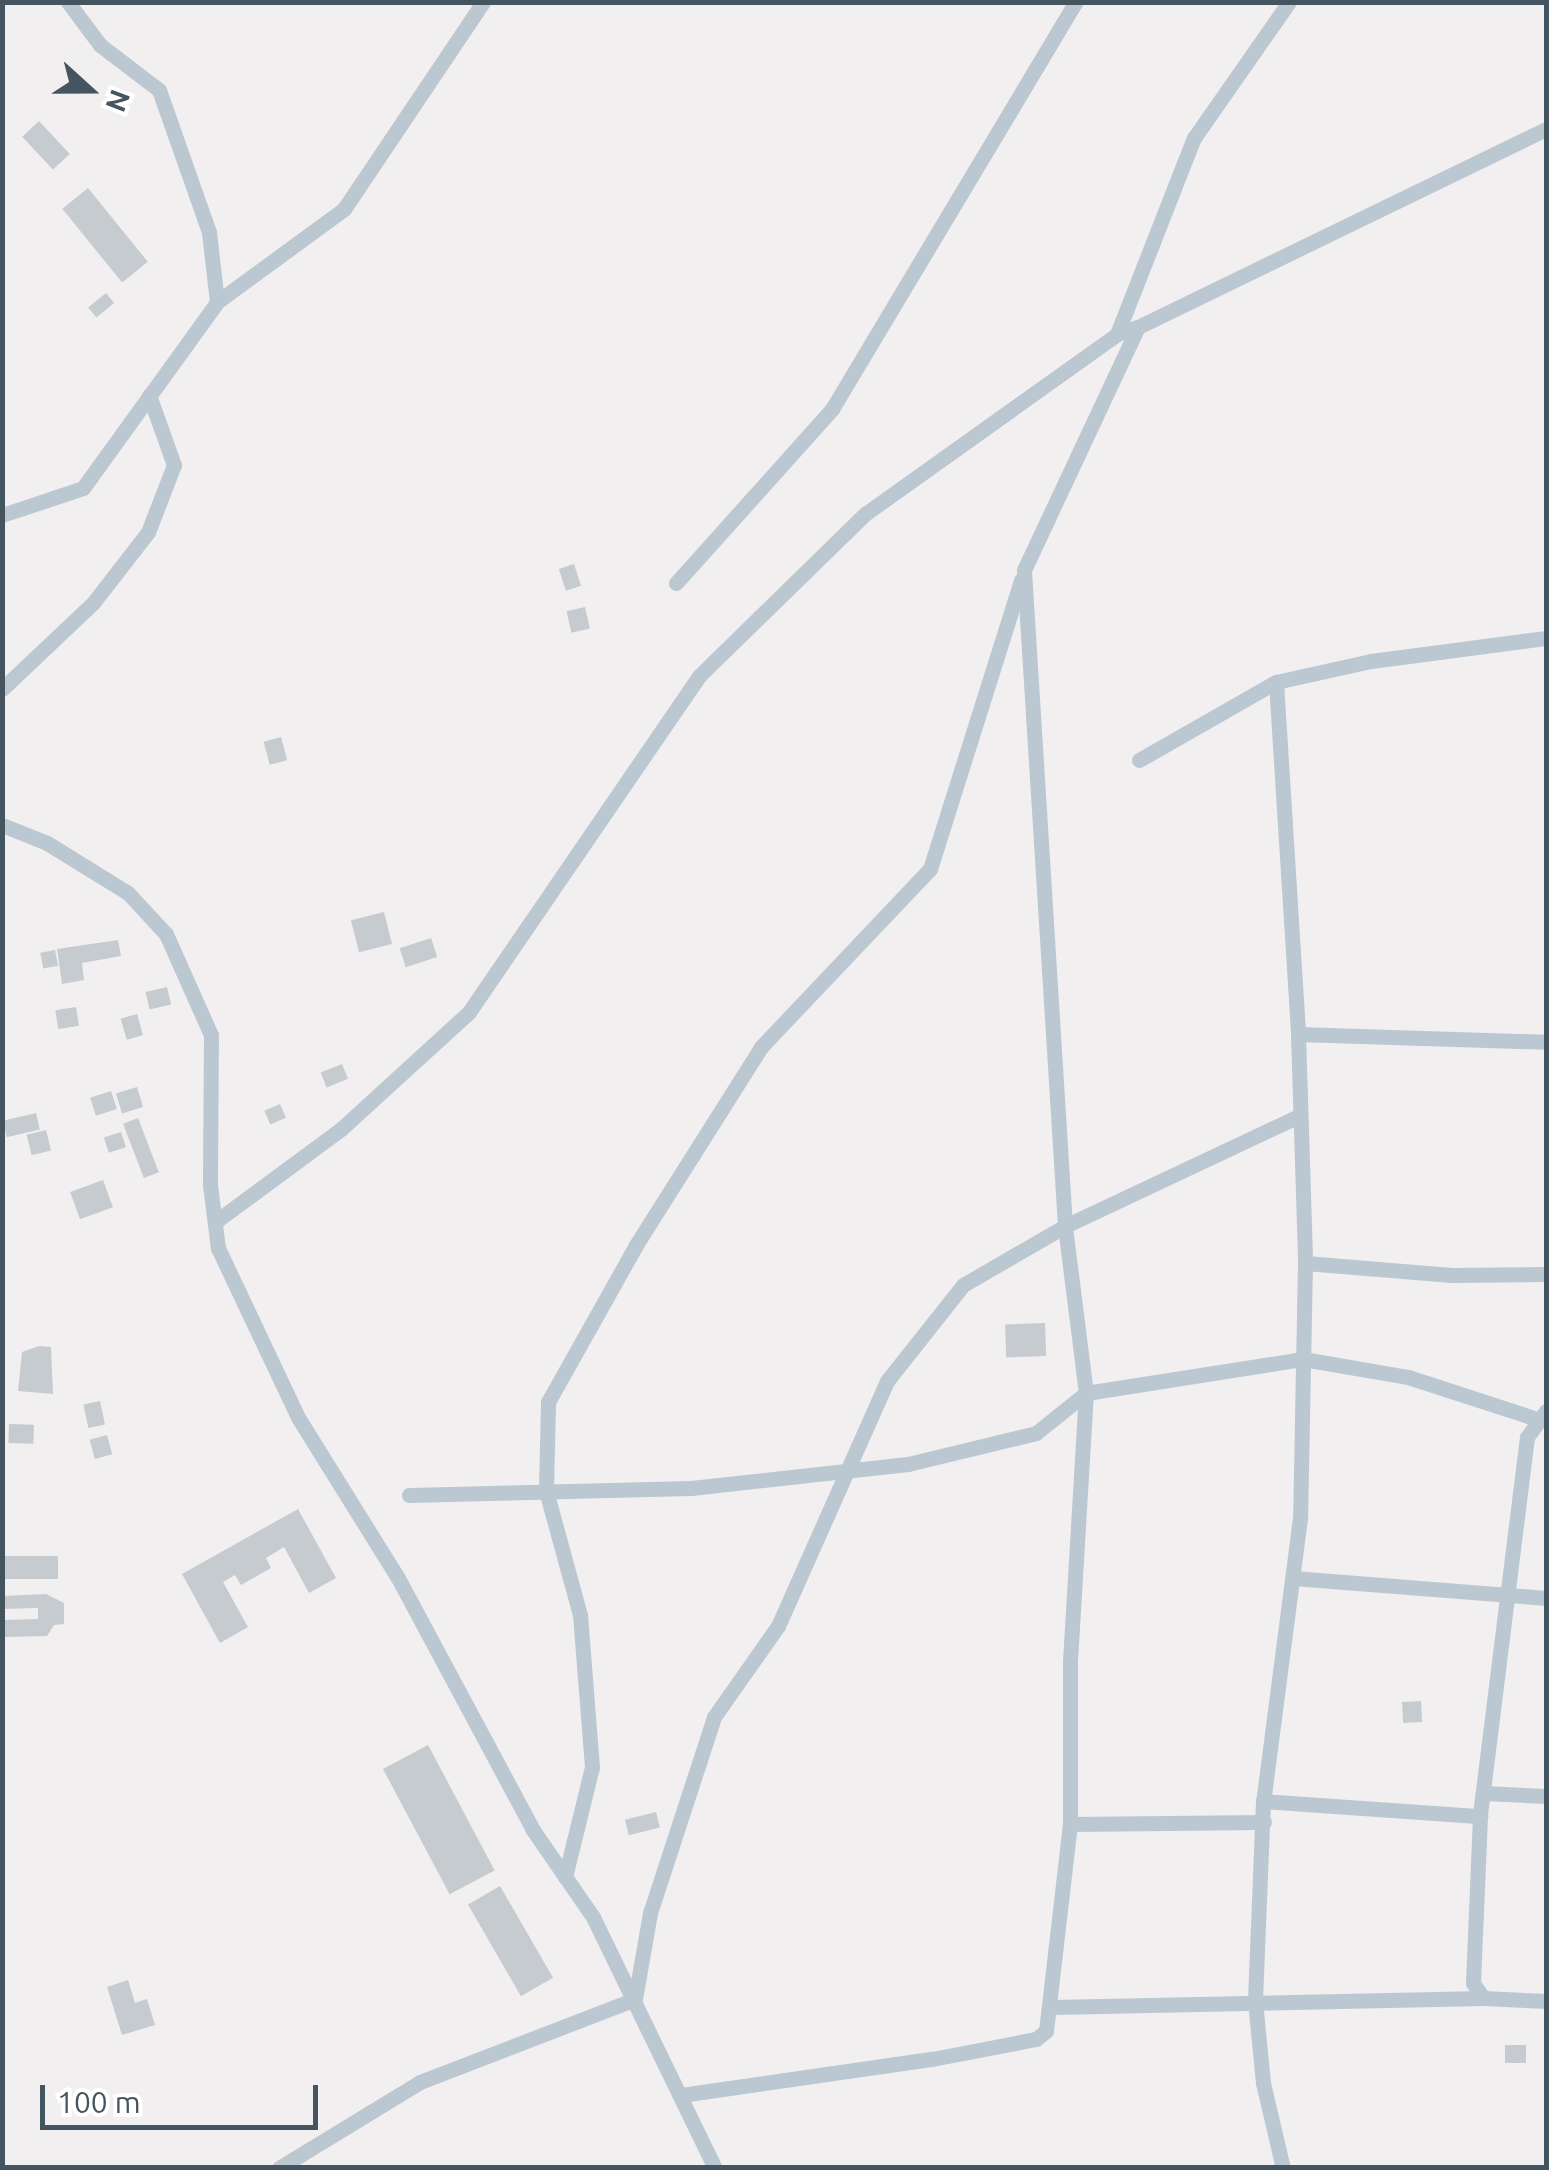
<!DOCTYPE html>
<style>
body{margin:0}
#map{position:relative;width:1549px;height:2170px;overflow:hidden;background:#f2eff0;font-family:Ubuntu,sans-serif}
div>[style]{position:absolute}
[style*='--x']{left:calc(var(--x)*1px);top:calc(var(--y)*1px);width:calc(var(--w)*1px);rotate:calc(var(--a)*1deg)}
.building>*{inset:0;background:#c6cbd0;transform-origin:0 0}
.minor>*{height:15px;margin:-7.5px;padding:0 7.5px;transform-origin:7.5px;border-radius:7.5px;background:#bbc8d1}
span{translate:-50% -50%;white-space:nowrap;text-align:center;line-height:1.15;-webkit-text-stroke:9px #fff;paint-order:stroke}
.frame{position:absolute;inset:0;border:5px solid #455560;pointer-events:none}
.north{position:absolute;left:40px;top:40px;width:100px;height:100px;-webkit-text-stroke:8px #fff;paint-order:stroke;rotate:111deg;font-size:28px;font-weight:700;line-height:40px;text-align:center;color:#455560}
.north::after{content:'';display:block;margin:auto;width:35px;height:45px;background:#455560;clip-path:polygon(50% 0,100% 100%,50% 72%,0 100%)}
.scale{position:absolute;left:40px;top:2085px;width:278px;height:45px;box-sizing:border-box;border:5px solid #455560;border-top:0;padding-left:12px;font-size:30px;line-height:35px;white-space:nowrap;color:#455560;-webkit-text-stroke:8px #fff;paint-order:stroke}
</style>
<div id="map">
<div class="building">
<div style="left:39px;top:121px;width:45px;height:23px;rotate:47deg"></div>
<div style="left:88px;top:188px;width:95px;height:33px;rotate:51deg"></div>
<div style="left:106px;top:293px;width:13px;height:23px;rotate:51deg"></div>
<div style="left:574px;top:564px;width:23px;height:16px;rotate:72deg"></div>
<div style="left:585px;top:607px;width:22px;height:19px;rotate:77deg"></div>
<div style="left:281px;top:737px;width:24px;height:18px;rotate:75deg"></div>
<div style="left:384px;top:912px;width:33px;height:34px;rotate:76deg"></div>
<div style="left:431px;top:938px;width:20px;height:33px;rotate:72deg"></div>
<div style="clip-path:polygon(118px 940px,121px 956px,82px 963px,84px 980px,62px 984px,57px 949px)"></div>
<div style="left:55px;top:950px;width:16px;height:15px;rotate:79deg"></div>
<div style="left:167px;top:987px;width:18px;height:22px;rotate:77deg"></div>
<div style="left:76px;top:1007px;width:19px;height:21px;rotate:81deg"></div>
<div style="left:137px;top:1014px;width:22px;height:17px;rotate:74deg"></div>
<div style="left:342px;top:1064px;width:16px;height:23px;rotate:68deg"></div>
<div style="left:137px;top:1087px;width:21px;height:22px;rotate:73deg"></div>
<div style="left:111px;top:1091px;width:19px;height:22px;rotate:72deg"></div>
<div style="left:280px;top:1104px;width:15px;height:17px;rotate:67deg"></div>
<div style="left:36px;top:1113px;width:17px;height:34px;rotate:77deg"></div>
<div style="left:138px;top:1118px;width:58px;height:16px;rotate:69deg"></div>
<div style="left:46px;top:1130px;width:21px;height:20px;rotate:76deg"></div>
<div style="left:121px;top:1132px;width:16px;height:18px;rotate:72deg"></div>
<div style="left:103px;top:1180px;width:29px;height:35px;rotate:70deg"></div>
<div style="left:1045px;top:1323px;width:33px;height:40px;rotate:88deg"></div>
<div style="clip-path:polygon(39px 1346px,51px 1347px,53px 1394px,18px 1391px,22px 1352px)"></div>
<div style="left:100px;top:1401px;width:24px;height:17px;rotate:78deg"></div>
<div style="left:9px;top:1424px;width:25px;height:19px;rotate:2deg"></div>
<div style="left:107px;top:1435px;width:20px;height:18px;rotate:75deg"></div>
<div style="clip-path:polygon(298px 1509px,336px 1578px,309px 1593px,284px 1547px,266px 1558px,271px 1568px,241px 1585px,235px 1575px,223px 1582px,248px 1627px,220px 1643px,182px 1574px)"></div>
<div style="left:58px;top:1556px;width:23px;height:55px;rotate:90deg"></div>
<div style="clip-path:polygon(46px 1594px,64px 1603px,64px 1624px,54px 1625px,47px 1636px,3px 1637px,3px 1620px,38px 1619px,38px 1608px,2px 1609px,2px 1596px)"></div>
<div style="left:1421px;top:1701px;width:21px;height:19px;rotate:87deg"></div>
<div style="left:428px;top:1745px;width:142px;height:51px;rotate:62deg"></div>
<div style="left:656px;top:1812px;width:16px;height:32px;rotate:76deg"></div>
<div style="left:500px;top:1886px;width:106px;height:37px;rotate:60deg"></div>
<div style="clip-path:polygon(128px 1980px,135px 2003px,147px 1999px,155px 2025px,122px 2035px,107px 1987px)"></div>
<div style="left:1505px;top:2045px;width:21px;height:18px"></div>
</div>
<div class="minor">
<div style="--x:68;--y:2;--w:54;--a:53.3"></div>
<div style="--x:100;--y:45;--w:74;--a:37.3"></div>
<div style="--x:159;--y:90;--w:151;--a:70.6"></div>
<div style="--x:209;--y:232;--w:70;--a:83.5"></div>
<div style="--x:1138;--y:327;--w:454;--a:-25.9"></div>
<div style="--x:2;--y:515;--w:85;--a:-18.4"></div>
<div style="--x:83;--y:488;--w:229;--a:-54.2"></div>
<div style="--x:217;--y:302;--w:157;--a:-36.2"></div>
<div style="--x:344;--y:209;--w:249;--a:-56.1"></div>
<div style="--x:676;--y:583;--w:234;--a:-48.1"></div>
<div style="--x:832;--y:409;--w:475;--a:-59.1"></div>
<div style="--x:1276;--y:682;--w:353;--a:86.4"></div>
<div style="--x:1298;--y:1034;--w:229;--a:88.2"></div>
<div style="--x:1305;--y:1263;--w:255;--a:91.1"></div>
<div style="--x:1300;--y:1518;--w:285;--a:97.4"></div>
<div style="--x:1263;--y:1801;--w:200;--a:92.3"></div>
<div style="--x:1255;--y:2001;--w:82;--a:84.4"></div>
<div style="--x:1263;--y:2083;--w:87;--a:76.8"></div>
<div style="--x:2;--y:689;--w:125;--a:-43.4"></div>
<div style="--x:93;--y:603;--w:90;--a:-52.2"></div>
<div style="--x:148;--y:532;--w:72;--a:-68.8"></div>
<div style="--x:174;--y:465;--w:74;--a:-109.7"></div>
<div style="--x:1139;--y:760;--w:158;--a:-29.7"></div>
<div style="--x:1276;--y:682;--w:97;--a:-12.5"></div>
<div style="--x:1371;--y:661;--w:177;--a:-7.5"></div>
<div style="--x:2;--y:825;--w:48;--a:21.8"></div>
<div style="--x:47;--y:843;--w:95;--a:31.7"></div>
<div style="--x:128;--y:893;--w:56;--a:47.2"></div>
<div style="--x:166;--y:934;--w:111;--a:66"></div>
<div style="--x:211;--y:1035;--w:150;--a:90.4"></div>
<div style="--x:210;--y:1185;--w:64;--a:82.8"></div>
<div style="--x:218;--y:1248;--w:189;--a:64.7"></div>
<div style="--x:299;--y:1419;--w:187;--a:58.1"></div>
<div style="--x:398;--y:1578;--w:286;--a:61.8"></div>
<div style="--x:533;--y:1830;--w:106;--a:55.4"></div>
<div style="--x:593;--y:1917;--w:279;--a:64.1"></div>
<div style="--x:1298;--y:1034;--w:248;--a:1.8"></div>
<div style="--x:215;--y:1222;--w:157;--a:-36.4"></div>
<div style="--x:341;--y:1129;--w:173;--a:-42.4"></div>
<div style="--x:469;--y:1012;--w:407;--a:-55.6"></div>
<div style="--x:699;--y:676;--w:232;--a:-44.3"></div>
<div style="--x:865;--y:514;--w:310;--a:-35.5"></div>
<div style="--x:1305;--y:1263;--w:147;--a:4.7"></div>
<div style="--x:1452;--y:1275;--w:94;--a:-0.6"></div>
<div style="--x:1546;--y:1411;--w:32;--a:126"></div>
<div style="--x:1527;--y:1437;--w:382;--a:97.1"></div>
<div style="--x:1480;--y:1816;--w:167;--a:92.4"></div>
<div style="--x:1473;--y:1983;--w:18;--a:56"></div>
<div style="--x:1483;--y:1998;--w:63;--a:2.7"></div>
<div style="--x:409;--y:1495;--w:282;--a:-1.4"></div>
<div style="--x:691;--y:1488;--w:218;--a:-6.3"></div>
<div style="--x:908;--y:1464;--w:132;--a:-13.6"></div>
<div style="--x:1036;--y:1433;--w:64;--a:-38.7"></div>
<div style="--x:1086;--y:1393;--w:220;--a:-8.9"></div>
<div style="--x:1303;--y:1359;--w:107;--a:9.7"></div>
<div style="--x:1408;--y:1377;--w:136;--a:18"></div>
<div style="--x:1293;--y:1578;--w:254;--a:4.5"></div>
<div style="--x:1484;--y:1793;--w:62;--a:2.8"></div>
<div style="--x:1263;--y:1801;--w:218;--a:4"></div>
<div style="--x:1070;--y:1824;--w:194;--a:-0.6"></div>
<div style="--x:565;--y:1877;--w:113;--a:-76.2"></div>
<div style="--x:592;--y:1767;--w:152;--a:-94.5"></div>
<div style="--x:580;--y:1615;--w:129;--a:-105.3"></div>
<div style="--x:546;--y:1491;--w:89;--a:-88.7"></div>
<div style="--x:548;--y:1402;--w:180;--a:-60.7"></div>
<div style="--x:636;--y:1245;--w:234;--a:-57.7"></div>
<div style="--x:761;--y:1047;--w:245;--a:-46.5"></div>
<div style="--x:930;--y:869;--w:303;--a:-72.5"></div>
<div style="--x:1052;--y:2007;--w:431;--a:-1.2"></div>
<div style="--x:681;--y:2095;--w:254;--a:-8.2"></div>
<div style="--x:932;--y:2059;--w:106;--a:-10.9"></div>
<div style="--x:1036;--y:2039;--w:13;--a:-39"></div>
<div style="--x:1046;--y:2031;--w:208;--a:-83.4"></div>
<div style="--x:1070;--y:1824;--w:163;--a:-90"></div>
<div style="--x:1070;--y:1661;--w:268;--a:-86.6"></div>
<div style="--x:1086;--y:1393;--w:168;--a:-97.2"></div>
<div style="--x:1065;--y:1226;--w:657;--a:-93.58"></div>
<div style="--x:1024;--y:570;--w:268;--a:-64.9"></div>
<div style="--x:1138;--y:327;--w:22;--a:162"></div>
<div style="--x:1117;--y:334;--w:211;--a:-68.6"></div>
<div style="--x:1194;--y:138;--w:166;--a:-55.1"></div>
<div style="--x:279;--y:2168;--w:165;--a:-31.4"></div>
<div style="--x:420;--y:2082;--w:230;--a:-21.1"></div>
<div style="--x:635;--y:1999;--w:87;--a:-80.1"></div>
<div style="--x:650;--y:1913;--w:206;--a:-71.9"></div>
<div style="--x:714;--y:1717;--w:111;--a:-54.9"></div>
<div style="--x:778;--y:1626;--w:268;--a:-66"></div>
<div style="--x:887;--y:1381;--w:122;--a:-51.6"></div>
<div style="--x:963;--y:1285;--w:118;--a:-30"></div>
<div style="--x:1065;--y:1226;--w:256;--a:-25.2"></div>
</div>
<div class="frame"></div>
<div class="north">N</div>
<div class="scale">100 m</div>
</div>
